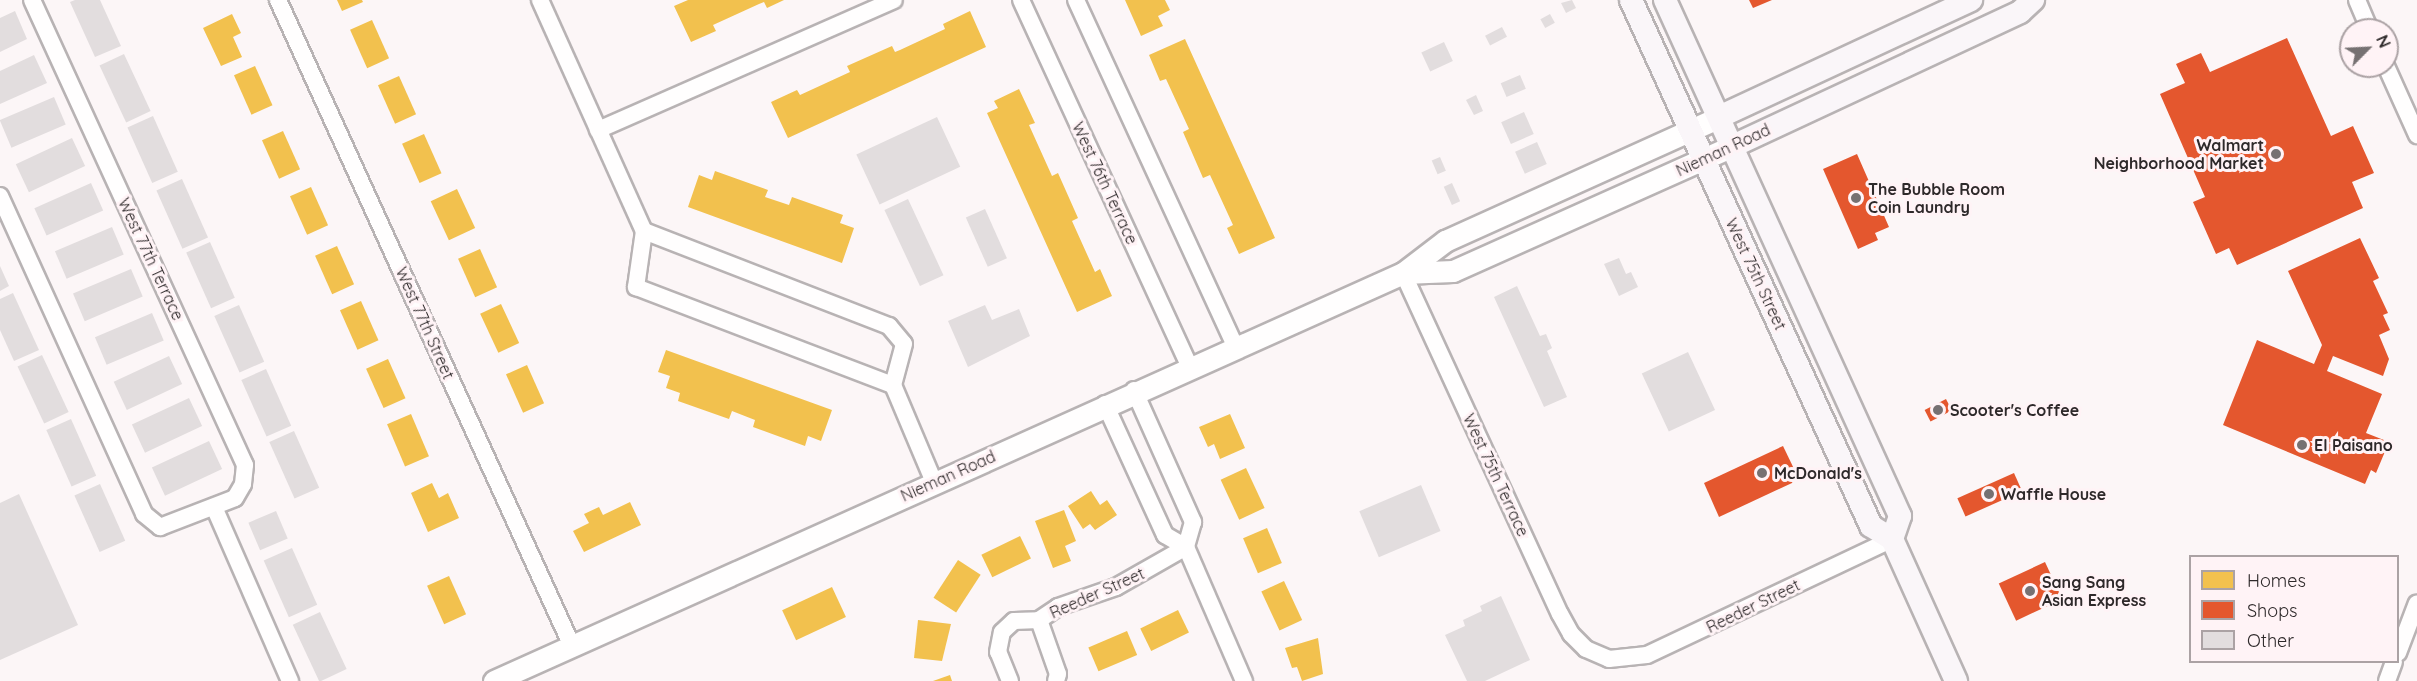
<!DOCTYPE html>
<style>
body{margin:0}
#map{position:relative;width:2417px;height:681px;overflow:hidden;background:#fcf6f7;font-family:Quicksand,sans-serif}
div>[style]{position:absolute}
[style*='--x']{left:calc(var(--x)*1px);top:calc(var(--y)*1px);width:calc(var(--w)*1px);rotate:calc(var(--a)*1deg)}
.homes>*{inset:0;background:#f2c14e;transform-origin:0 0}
.shops>*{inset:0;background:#e4572e;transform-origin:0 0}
.building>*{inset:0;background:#e2ddde;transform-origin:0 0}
.roads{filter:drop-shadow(2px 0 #b8b3b4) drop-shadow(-2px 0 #b8b3b4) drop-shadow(0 2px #b8b3b4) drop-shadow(0 -2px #b8b3b4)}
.minor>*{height:16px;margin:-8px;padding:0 8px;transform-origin:8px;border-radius:8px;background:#fffefe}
.tertiary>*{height:21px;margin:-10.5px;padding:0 10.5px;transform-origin:10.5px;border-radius:10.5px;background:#fffefe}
.secondary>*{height:22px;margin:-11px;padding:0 11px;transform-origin:11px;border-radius:11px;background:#faf6f9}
.dots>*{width:16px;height:16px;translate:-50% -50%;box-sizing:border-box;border:3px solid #fff3f6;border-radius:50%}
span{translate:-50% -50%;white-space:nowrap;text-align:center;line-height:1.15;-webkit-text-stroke:6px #fff3f6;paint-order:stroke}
.poi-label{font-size:16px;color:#2e292a;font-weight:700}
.right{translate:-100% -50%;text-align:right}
.left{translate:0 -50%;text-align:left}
.street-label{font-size:16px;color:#2e292a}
.legend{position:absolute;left:2189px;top:555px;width:210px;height:108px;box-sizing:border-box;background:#fff3f6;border:2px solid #aba2a4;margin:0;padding:8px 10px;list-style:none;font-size:18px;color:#2e292a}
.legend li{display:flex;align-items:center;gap:12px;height:30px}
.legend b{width:30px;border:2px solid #aba2a4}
.north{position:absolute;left:2339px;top:18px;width:60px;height:60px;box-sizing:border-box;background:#fff3f6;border:2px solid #aba2a4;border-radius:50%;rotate:66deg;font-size:16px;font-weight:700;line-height:24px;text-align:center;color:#2e292a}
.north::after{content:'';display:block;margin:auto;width:21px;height:27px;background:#767172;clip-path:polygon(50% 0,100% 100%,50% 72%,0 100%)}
</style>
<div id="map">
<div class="homes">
<div style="clip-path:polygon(337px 0,362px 0,363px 2px,342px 11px)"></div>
<div style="clip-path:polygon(688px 0,784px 0,767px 8px,764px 2px,759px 4px,713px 25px,716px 31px,691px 42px,674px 6px)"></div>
<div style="clip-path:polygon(1125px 0,1165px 0,1170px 10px,1158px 16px,1163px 26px,1141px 36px)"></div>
<div style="clip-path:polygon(970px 11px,986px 47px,788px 138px,771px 102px,797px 90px,800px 95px,850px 72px,847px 66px,892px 46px,895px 52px,900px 50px,945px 29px,943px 24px)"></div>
<div style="clip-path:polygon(232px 14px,241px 33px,233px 37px,242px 57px,221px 66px,203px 28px)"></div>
<div style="left:372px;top:20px;width:42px;height:24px;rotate:66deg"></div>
<div style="clip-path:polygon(1185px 39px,1275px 238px,1239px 254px,1227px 228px,1233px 225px,1210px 175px,1203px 178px,1183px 132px,1189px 129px,1166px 79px,1160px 81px,1149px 55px)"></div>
<div style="left:255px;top:66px;width:43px;height:23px;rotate:66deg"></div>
<div style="left:399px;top:76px;width:42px;height:23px;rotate:66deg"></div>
<div style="clip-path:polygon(1019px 89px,1035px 123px,1029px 125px,1052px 176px,1058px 173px,1078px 218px,1072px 221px,1095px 272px,1100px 269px,1112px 296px,1077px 312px,987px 113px,998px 108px,994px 101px)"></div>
<div style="left:283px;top:131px;width:42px;height:23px;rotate:66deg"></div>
<div style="left:424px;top:134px;width:43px;height:24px;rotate:66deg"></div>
<div style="clip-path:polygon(715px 171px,768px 190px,765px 197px,789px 205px,792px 197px,843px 215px,840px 223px,854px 228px,842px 263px,688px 207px,699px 175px,712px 180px)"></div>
<div style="left:311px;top:187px;width:42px;height:23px;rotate:66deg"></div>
<div style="left:457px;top:189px;width:43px;height:29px;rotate:65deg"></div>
<div style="left:337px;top:246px;width:42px;height:24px;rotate:66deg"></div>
<div style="left:480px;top:249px;width:42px;height:24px;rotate:66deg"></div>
<div style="left:361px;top:301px;width:43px;height:23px;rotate:66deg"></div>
<div style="left:501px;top:304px;width:43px;height:23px;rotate:65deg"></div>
<div style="clip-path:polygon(666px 350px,832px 410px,821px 441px,808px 436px,805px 446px,753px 427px,755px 420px,732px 411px,729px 419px,678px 401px,680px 393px,666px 388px,670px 376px,658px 372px)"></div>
<div style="left:388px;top:359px;width:43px;height:24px;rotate:66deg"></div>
<div style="left:527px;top:365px;width:42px;height:23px;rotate:66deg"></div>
<div style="left:411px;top:414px;width:46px;height:26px;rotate:67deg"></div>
<div style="clip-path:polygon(1230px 414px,1245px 448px,1220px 459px,1214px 444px,1208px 447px,1199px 427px)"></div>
<div style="left:1246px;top:468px;width:44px;height:28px;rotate:65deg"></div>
<div style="clip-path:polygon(432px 483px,439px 498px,448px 493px,459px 518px,428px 532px,411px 493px)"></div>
<div style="clip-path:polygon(1091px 491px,1100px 505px,1107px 500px,1117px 515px,1095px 530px,1090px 524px,1083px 529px,1068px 506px)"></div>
<div style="clip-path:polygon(630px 502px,641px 525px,584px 552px,573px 531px,589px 523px,584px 514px,599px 507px,603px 515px)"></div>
<div style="clip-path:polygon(1064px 510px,1076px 541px,1065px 546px,1071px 561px,1053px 568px,1035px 521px)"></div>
<div style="left:1267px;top:528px;width:38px;height:26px;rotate:67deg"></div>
<div style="left:1020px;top:536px;width:25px;height:43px;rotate:64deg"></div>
<div style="left:958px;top:560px;width:27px;height:45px;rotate:33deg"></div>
<div style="left:449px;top:576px;width:42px;height:24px;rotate:66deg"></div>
<div style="left:1284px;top:581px;width:43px;height:25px;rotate:65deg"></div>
<div style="left:832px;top:587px;width:33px;height:55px;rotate:65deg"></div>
<div style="left:1178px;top:610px;width:25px;height:42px;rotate:64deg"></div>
<div style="clip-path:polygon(918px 620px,951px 624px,942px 661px,914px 658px)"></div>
<div style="left:1127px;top:631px;width:26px;height:42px;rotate:67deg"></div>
<div style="clip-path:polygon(1318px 638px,1323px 674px,1302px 681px,1297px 667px,1292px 668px,1285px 648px)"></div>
<div style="clip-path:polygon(950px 675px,952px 681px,933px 681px)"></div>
</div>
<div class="shops">
<div style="clip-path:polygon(1749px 0,1772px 0,1753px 8px)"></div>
<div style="clip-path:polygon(2287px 38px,2331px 136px,2353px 126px,2374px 173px,2352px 182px,2363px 208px,2237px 265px,2229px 248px,2216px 254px,2193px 202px,2205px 197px,2160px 94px,2185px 83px,2176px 64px,2201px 53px,2210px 72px)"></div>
<div style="clip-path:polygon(1857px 154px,1889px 227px,1875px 233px,1878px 240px,1858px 249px,1823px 169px)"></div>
<div style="clip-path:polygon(2360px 238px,2379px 278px,2373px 281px,2388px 313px,2383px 315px,2390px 330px,2379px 335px,2389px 359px,2383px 376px,2333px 356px,2327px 371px,2382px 394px,2366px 433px,2389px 442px,2376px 473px,2371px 470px,2365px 484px,2223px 425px,2257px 340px,2314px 364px,2322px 345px,2288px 271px)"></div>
<div style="left:1946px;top:399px;width:13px;height:24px;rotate:63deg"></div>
<div style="clip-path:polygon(1783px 446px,1796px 473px,1792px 483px,1719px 517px,1704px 483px)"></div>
<div style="left:2014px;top:473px;width:20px;height:62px;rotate:66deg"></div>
<div style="left:2045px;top:562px;width:41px;height:51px;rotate:65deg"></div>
</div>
<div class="building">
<div style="clip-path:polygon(75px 0,100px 0,121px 46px,95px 57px,70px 2px)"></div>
<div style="clip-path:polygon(1572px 0,1576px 8px,1566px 13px,1561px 3px)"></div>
<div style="clip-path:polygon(15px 11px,27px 39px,0 52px,0 18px)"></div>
<div style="left:1550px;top:14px;width:10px;height:11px;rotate:61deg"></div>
<div style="left:1502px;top:27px;width:11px;height:19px;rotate:63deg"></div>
<div style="left:1444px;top:42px;width:21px;height:25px;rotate:65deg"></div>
<div style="left:124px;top:54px;width:63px;height:27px;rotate:65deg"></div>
<div style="clip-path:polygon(34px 55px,47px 83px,0 104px,0 71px)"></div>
<div style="left:1520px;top:75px;width:15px;height:21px;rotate:67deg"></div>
<div style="clip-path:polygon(1476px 95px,1483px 111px,1474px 115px,1466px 100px)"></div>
<div style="left:54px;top:97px;width:30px;height:59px;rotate:67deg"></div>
<div style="left:1524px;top:112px;width:24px;height:25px;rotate:66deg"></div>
<div style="left:153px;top:116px;width:61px;height:28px;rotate:66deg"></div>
<div style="left:937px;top:117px;width:55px;height:89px;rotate:65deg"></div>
<div style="left:72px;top:138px;width:31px;height:62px;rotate:65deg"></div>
<div style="left:1537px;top:142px;width:24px;height:24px;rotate:66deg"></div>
<div style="left:1440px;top:157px;width:15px;height:9px;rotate:67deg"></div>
<div style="left:182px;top:179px;width:64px;height:28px;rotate:66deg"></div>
<div style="left:91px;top:183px;width:30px;height:62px;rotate:66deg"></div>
<div style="left:1452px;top:183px;width:20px;height:9px;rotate:66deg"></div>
<div style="left:908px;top:199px;width:84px;height:26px;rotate:65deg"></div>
<div style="left:985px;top:209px;width:54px;height:21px;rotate:66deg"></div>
<div style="left:112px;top:227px;width:30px;height:62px;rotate:67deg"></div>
<div style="left:210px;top:242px;width:61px;height:26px;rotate:66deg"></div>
<div style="clip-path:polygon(1619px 258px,1626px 274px,1631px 272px,1638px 287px,1619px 296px,1604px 264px)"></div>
<div style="clip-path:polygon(0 266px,9px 286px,0 291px)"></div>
<div style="left:131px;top:269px;width:30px;height:63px;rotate:67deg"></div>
<div style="clip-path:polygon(1517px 286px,1540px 336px,1546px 334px,1552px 348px,1547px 351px,1567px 397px,1544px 407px,1494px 297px)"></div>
<div style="clip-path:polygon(13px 293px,39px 350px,14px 361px,0 330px,0 299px)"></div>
<div style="left:239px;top:305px;width:62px;height:27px;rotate:66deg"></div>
<div style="clip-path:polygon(985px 305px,992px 320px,1019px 309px,1030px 336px,968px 367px,948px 321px)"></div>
<div style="left:152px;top:313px;width:30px;height:62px;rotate:67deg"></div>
<div style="left:1688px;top:352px;width:64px;height:51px;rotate:65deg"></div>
<div style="left:42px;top:355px;width:63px;height:27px;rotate:65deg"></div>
<div style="left:169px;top:356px;width:31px;height:61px;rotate:65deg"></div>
<div style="left:266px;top:369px;width:62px;height:27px;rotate:66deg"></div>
<div style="left:189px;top:398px;width:31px;height:63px;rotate:65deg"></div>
<div style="left:71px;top:419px;width:62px;height:27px;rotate:66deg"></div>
<div style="left:294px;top:431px;width:62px;height:27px;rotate:66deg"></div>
<div style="left:209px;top:441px;width:31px;height:63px;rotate:65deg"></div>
<div style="left:100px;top:484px;width:62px;height:28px;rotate:66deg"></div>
<div style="left:1421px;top:485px;width:50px;height:67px;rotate:67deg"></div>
<div style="clip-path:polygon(19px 494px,78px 625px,0 660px,0 503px)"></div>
<div style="left:276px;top:511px;width:30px;height:30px;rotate:67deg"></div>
<div style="left:292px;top:548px;width:62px;height:31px;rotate:66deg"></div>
<div style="clip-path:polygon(1501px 596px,1530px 660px,1485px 681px,1467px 681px,1445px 635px,1465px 626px,1463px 620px,1482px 611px,1480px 606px)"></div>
<div style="left:320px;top:612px;width:63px;height:30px;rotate:65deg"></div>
</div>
<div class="roads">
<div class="minor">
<div style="--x:278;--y:0;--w:710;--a:65.53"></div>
<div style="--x:540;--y:0;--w:253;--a:65.8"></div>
<div style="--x:644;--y:231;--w:263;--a:21.2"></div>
<div style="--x:889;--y:326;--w:23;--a:50"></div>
<div style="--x:904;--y:344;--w:42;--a:105"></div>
<div style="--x:893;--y:385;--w:105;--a:67.1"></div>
<div style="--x:1021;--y:0;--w:403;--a:65.3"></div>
<div style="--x:1076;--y:0;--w:380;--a:65.3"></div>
<div style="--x:2357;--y:0;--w:33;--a:67"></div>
<div style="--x:2386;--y:66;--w:76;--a:65.8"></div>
<div style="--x:598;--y:130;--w:323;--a:-23.7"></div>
<div style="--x:0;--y:196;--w:349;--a:65.6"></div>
<div style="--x:144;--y:514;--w:21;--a:39"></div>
<div style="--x:160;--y:527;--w:80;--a:-21.1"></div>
<div style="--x:235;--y:498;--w:16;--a:-60"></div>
<div style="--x:243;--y:484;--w:19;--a:-84"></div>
<div style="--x:245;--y:465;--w:511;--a:-114.61"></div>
<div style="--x:644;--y:231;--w:57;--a:98.1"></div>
<div style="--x:636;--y:287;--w:275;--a:20.9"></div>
<div style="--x:1403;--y:273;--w:375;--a:65.3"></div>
<div style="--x:1560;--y:614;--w:23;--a:61"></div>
<div style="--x:1571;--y:634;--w:21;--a:45"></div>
<div style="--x:1586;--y:649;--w:25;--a:23"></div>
<div style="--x:1609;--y:659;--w:38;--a:-6"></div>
<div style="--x:1647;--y:655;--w:271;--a:-25.3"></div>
<div style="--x:1134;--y:390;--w:145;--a:65.9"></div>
<div style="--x:1193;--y:522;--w:26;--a:106"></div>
<div style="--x:1105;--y:404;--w:144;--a:65.4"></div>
<div style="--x:1165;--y:535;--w:24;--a:30"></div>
<div style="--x:1186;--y:547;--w:146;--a:66.6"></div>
<div style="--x:214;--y:507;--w:190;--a:66.4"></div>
<div style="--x:1039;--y:620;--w:57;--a:70.6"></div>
<div style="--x:1058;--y:674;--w:7;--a:106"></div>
<div style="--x:2398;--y:653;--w:53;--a:-69.2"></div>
<div style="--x:1010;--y:681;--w:31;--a:-112"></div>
<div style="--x:998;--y:652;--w:20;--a:-79"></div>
<div style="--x:1002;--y:632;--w:16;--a:-43"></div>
<div style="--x:1014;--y:621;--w:25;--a:-2"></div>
<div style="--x:1039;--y:620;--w:23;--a:-34"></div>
<div style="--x:1058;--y:607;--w:61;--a:-19"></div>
<div style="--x:1116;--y:587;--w:81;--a:-29.7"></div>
<div style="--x:2387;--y:681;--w:20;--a:-70"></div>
</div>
<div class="tertiary">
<div style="--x:1403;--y:273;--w:50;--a:-2.3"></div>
<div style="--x:1453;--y:271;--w:307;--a:-24.1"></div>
<div style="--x:494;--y:681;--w:996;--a:-24.17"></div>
<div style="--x:1403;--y:273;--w:53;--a:-37.3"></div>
<div style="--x:1445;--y:241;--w:301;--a:-24.3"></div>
</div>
<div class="secondary">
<div style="--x:1631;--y:0;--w:578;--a:65.47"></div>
<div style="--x:1871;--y:526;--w:25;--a:32"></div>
<div style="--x:1892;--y:539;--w:156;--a:65.7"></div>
<div style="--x:1665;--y:0;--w:567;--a:65.51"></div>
<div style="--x:1900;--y:516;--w:24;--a:109"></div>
<div style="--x:1719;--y:117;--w:278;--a:-24.9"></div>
<div style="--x:1733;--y:146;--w:317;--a:-25"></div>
<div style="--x:2020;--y:12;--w:18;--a:-43"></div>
</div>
</div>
<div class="dots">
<div style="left:2276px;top:154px;background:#767172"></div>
<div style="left:1856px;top:198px;background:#767172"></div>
<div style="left:1938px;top:410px;background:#767172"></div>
<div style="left:2302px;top:445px;background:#767172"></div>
<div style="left:1762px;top:473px;background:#767172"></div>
<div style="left:1989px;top:494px;background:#767172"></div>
<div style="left:2030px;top:591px;background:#767172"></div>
</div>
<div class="poi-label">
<span class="right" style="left:2264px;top:154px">Walmart<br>Neighborhood Market</span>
<span class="left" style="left:1868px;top:198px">The Bubble Room<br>Coin Laundry</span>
<span class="left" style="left:1950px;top:410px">Scooter's Coffee</span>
<span class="left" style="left:2314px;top:445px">El Paisano</span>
<span class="left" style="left:1774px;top:473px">McDonald's</span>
<span class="left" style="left:2001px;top:494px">Waffle House</span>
<span class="left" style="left:2042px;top:591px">Sang Sang<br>Asian Express</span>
</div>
<div class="street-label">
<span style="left:1723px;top:150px;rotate:-25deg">Nieman Road</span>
<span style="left:1105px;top:183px;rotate:65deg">West 76th Terrace</span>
<span style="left:151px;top:259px;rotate:65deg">West 77th Terrace</span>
<span style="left:1756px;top:274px;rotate:65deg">West 75th Street</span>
<span style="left:425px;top:323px;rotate:66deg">West 77th Street</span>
<span style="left:1496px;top:475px;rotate:65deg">West 75th Terrace</span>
<span style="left:948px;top:476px;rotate:-24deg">Nieman Road</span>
<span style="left:1097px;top:593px;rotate:-24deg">Reeder Street</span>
<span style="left:1753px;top:606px;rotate:-26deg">Reeder Street</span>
</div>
<ul class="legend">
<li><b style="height:16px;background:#f2c14e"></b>Homes</li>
<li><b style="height:16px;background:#e4572e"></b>Shops</li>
<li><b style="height:16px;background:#e2ddde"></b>Other</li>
</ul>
<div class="north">N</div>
</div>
